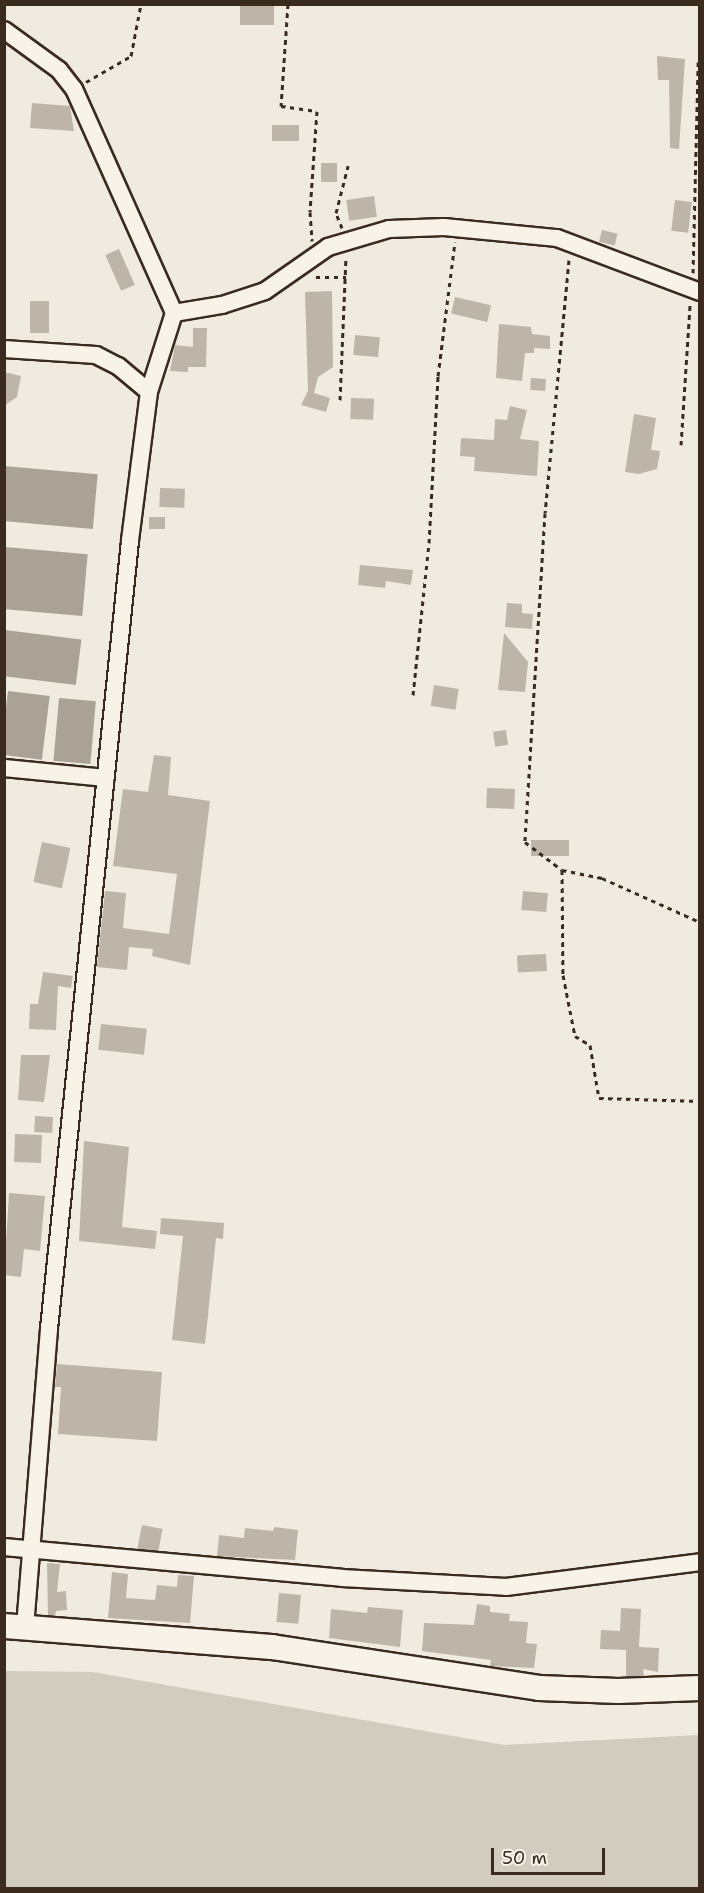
<!DOCTYPE html>
<style>
body{margin:0}
#map{position:relative;width:704px;height:1893px;overflow:hidden;background:#efebe0;font-family:"Shantell Sans",sans-serif}
div>[style]{position:absolute}
[style*='--x']{left:calc(var(--x)*1px);top:calc(var(--y)*1px);width:calc(var(--w)*1px);rotate:calc(var(--a)*1deg)}
.green>*{inset:0;background:#d1cbc0}
.water>*{inset:0;background:#aaa296;transform-origin:0 0}
.building>*{inset:0;background:#bdb5aa;transform-origin:0 0}
.path>*{height:3px;margin-top:-1.5px;transform-origin:0;background:repeating-linear-gradient(90deg,#3b2a1e 0 4.5px,transparent 0 9px)}
.roads{filter:drop-shadow(2px 0 #3b2a1e) drop-shadow(-2px 0 #3b2a1e) drop-shadow(0 2px #3b2a1e) drop-shadow(0 -2px #3b2a1e)}
.street>*{height:16px;margin:-8px;padding:0 8px;transform-origin:8px;border-radius:8px;background:#f7f3e8}
.secondary>*{height:24px;margin:-12px;padding:0 12px;transform-origin:12px;border-radius:12px;background:#f7f3e8}
span{translate:-50% -50%;white-space:nowrap;text-align:center;line-height:1.15;-webkit-text-stroke:5px #f7f3e8;paint-order:stroke}
.frame{position:absolute;inset:0;border:6px solid #3b2a1e;pointer-events:none}
.scale{position:absolute;left:491px;top:1848px;width:114px;height:27px;box-sizing:border-box;border:3px solid #3b2a1e;border-top:0;padding-left:8px;font-size:18px;line-height:21px;white-space:nowrap;color:#3b2a1e;-webkit-text-stroke:4px #f7f3e8;paint-order:stroke}
</style>
<div id="map">
<div class="green">
<div style="clip-path:polygon(5px 1671px,93px 1672px,504px 1745px,699px 1735px,699px 1888px,5px 1888px)"></div>
</div>
<div class="water">
<div style="left:4px;top:466px;width:94px;height:55px;rotate:5deg"></div>
<div style="left:5px;top:547px;width:83px;height:62px;rotate:5deg"></div>
<div style="left:5px;top:630px;width:77px;height:46px;rotate:7deg"></div>
<div style="left:8px;top:691px;width:42px;height:64px;rotate:7deg"></div>
<div style="left:59px;top:698px;width:37px;height:63px;rotate:5deg"></div>
</div>
<div class="building">
<div style="left:240px;top:4px;width:34px;height:21px"></div>
<div style="clip-path:polygon(657px 56px,685px 59px,679px 149px,670px 148px,669px 80px,658px 80px)"></div>
<div style="clip-path:polygon(32px 103px,70px 106px,74px 131px,30px 128px)"></div>
<div style="left:299px;top:125px;width:16px;height:27px;rotate:90deg"></div>
<div style="left:337px;top:163px;width:19px;height:16px;rotate:90deg"></div>
<div style="left:374px;top:196px;width:21px;height:28px;rotate:82deg"></div>
<div style="left:675px;top:200px;width:17px;height:31px;rotate:7deg"></div>
<div style="left:602px;top:230px;width:16px;height:12px;rotate:14deg"></div>
<div style="left:119px;top:249px;width:39px;height:15px;rotate:66deg"></div>
<div style="clip-path:polygon(332px 291px,333px 367px,318px 377px,314px 393px,330px 398px,326px 412px,301px 405px,308px 391px,305px 292px)"></div>
<div style="left:455px;top:297px;width:37px;height:17px;rotate:13deg"></div>
<div style="left:30px;top:301px;width:19px;height:32px"></div>
<div style="clip-path:polygon(499px 324px,531px 327px,532px 334px,550px 336px,550px 349px,534px 348px,534px 353px,525px 353px,522px 381px,496px 378px)"></div>
<div style="clip-path:polygon(193px 328px,207px 328px,206px 367px,188px 367px,188px 372px,170px 371px,175px 345px,193px 347px)"></div>
<div style="left:355px;top:335px;width:25px;height:20px;rotate:5deg"></div>
<div style="clip-path:polygon(4px 372px,21px 376px,17px 397px,4px 406px)"></div>
<div style="left:531px;top:378px;width:15px;height:12px;rotate:4deg"></div>
<div style="left:351px;top:398px;width:23px;height:21px;rotate:2deg"></div>
<div style="clip-path:polygon(510px 406px,527px 410px,520px 439px,539px 441px,537px 476px,474px 471px,475px 457px,460px 456px,461px 438px,494px 440px,495px 419px,507px 420px)"></div>
<div style="clip-path:polygon(634px 414px,656px 418px,651px 450px,660px 451px,657px 469px,639px 474px,625px 472px)"></div>
<div style="left:160px;top:488px;width:25px;height:19px;rotate:2deg"></div>
<div style="left:149px;top:517px;width:16px;height:12px"></div>
<div style="clip-path:polygon(360px 565px,413px 570px,411px 585px,386px 581px,385px 588px,358px 585px)"></div>
<div style="clip-path:polygon(507px 603px,522px 604px,522px 613px,533px 614px,532px 629px,505px 627px)"></div>
<div style="clip-path:polygon(504px 633px,528px 662px,525px 692px,498px 690px)"></div>
<div style="left:434px;top:685px;width:25px;height:21px;rotate:9deg"></div>
<div style="left:506px;top:730px;width:15px;height:13px;rotate:82deg"></div>
<div style="clip-path:polygon(154px 755px,171px 757px,168px 795px,210px 801px,190px 965px,152px 956px,153px 949px,129px 947px,127px 970px,97px 967px,105px 891px,126px 893px,123px 928px,169px 934px,177px 874px,113px 866px,123px 789px,148px 792px)"></div>
<div style="left:487px;top:788px;width:28px;height:20px;rotate:2deg"></div>
<div style="left:531px;top:840px;width:38px;height:16px"></div>
<div style="left:42px;top:842px;width:29px;height:41px;rotate:12deg"></div>
<div style="left:523px;top:891px;width:25px;height:19px;rotate:5deg"></div>
<div style="left:546px;top:954px;width:17px;height:29px;rotate:87deg"></div>
<div style="clip-path:polygon(43px 972px,73px 976px,71px 988px,58px 986px,56px 1030px,29px 1029px,30px 1004px,38px 1004px)"></div>
<div style="left:101px;top:1024px;width:46px;height:26px;rotate:6deg"></div>
<div style="clip-path:polygon(21px 1055px,50px 1055px,44px 1102px,18px 1100px)"></div>
<div style="left:35px;top:1116px;width:18px;height:16px;rotate:3deg"></div>
<div style="left:15px;top:1134px;width:27px;height:28px;rotate:2deg"></div>
<div style="clip-path:polygon(84px 1141px,129px 1147px,122px 1227px,157px 1231px,155px 1249px,79px 1241px)"></div>
<div style="clip-path:polygon(9px 1193px,45px 1196px,40px 1251px,24px 1249px,21px 1277px,4px 1275px)"></div>
<div style="clip-path:polygon(161px 1218px,224px 1223px,223px 1239px,216px 1238px,205px 1344px,172px 1340px,183px 1236px,160px 1234px)"></div>
<div style="clip-path:polygon(57px 1364px,162px 1372px,157px 1441px,58px 1434px,61px 1387px,55px 1387px)"></div>
<div style="left:142px;top:1525px;width:21px;height:25px;rotate:11deg"></div>
<div style="clip-path:polygon(274px 1527px,298px 1530px,295px 1560px,217px 1556px,219px 1535px,244px 1538px,245px 1528px,273px 1531px)"></div>
<div style="clip-path:polygon(47px 1563px,60px 1564px,57px 1592px,66px 1591px,67px 1610px,56px 1611px,55px 1616px,48px 1615px)"></div>
<div style="clip-path:polygon(112px 1572px,128px 1574px,126px 1598px,155px 1600px,157px 1585px,177px 1587px,178px 1575px,194px 1576px,190px 1623px,108px 1618px)"></div>
<div style="left:279px;top:1593px;width:22px;height:29px;rotate:5deg"></div>
<div style="clip-path:polygon(477px 1604px,490px 1606px,490px 1612px,510px 1614px,509px 1621px,528px 1622px,526px 1643px,537px 1644px,534px 1668px,490px 1666px,491px 1660px,422px 1651px,424px 1623px,474px 1625px)"></div>
<div style="clip-path:polygon(368px 1607px,403px 1610px,400px 1647px,329px 1638px,331px 1609px,367px 1613px)"></div>
<div style="clip-path:polygon(621px 1608px,641px 1609px,639px 1647px,659px 1648px,658px 1672px,643px 1669px,644px 1676px,626px 1676px,626px 1650px,600px 1649px,601px 1630px,620px 1631px)"></div>
</div>
<div class="path">
<div style="--x:288;--y:4;--w:102;--a:93.9"></div>
<div style="--x:281;--y:106;--w:36;--a:8"></div>
<div style="--x:317;--y:111;--w:101;--a:94"></div>
<div style="--x:310;--y:212;--w:29;--a:86"></div>
<div style="--x:86;--y:82;--w:52;--a:-30"></div>
<div style="--x:131;--y:56;--w:53;--a:-79.1"></div>
<div style="--x:342;--y:228;--w:16;--a:-112"></div>
<div style="--x:336;--y:213;--w:49;--a:-75.7"></div>
<div style="--x:569;--y:260;--w:254;--a:95.4"></div>
<div style="--x:545;--y:513;--w:330;--a:93.5"></div>
<div style="--x:525;--y:842;--w:46;--a:37.1"></div>
<div style="--x:562;--y:870;--w:105;--a:89.5"></div>
<div style="--x:563;--y:975;--w:62;--a:78.9"></div>
<div style="--x:575;--y:1036;--w:17;--a:31"></div>
<div style="--x:590;--y:1045;--w:54;--a:80.4"></div>
<div style="--x:599;--y:1098;--w:101;--a:1.7"></div>
<div style="--x:693;--y:273;--w:211;--a:-88.6"></div>
<div style="--x:316;--y:277;--w:30;--a:0"></div>
<div style="--x:340;--y:400;--w:142;--a:-87.6"></div>
<div style="--x:681;--y:445;--w:141;--a:-86.3"></div>
<div style="--x:413;--y:695;--w:153;--a:-84"></div>
<div style="--x:429;--y:543;--w:167;--a:-86.9"></div>
<div style="--x:438;--y:376;--w:135;--a:-82.8"></div>
<div style="--x:562;--y:870;--w:41;--a:11.3"></div>
<div style="--x:602;--y:878;--w:107;--a:24.2"></div>
</div>
<div class="roads">
<div class="street">
<div style="--x:4;--y:30;--w:68;--a:36"></div>
<div style="--x:59;--y:70;--w:24;--a:52"></div>
<div style="--x:74;--y:89;--w:245;--a:65.9"></div>
<div style="--x:174;--y:313;--w:83;--a:107.6"></div>
<div style="--x:149;--y:392;--w:150;--a:97.3"></div>
<div style="--x:130;--y:541;--w:792;--a:95.87"></div>
<div style="--x:49;--y:1329;--w:299;--a:94.6"></div>
<div style="--x:174;--y:313;--w:49;--a:-9.5"></div>
<div style="--x:222;--y:305;--w:45;--a:-18"></div>
<div style="--x:265;--y:291;--w:77;--a:-34.9"></div>
<div style="--x:328;--y:247;--w:64;--a:-16.4"></div>
<div style="--x:389;--y:229;--w:55;--a:-2.1"></div>
<div style="--x:444;--y:227;--w:114;--a:5.6"></div>
<div style="--x:557;--y:238;--w:153;--a:20.7"></div>
<div style="--x:4;--y:349;--w:92;--a:3.7"></div>
<div style="--x:96;--y:355;--w:25;--a:27"></div>
<div style="--x:118;--y:366;--w:40;--a:40"></div>
<div style="--x:4;--y:768;--w:102;--a:5.6"></div>
<div style="--x:4;--y:1547;--w:339;--a:5.2"></div>
<div style="--x:342;--y:1578;--w:164;--a:3.1"></div>
<div style="--x:506;--y:1587;--w:196;--a:-7.3"></div>
</div>
<div class="secondary">
<div style="--x:4;--y:1626;--w:269;--a:4.5"></div>
<div style="--x:272;--y:1647;--w:270;--a:8.7"></div>
<div style="--x:539;--y:1688;--w:79;--a:2.2"></div>
<div style="--x:618;--y:1691;--w:82;--a:-2.1"></div>
</div>
</div>
<div class="frame"></div>
<div class="scale">50 m</div>
</div>
